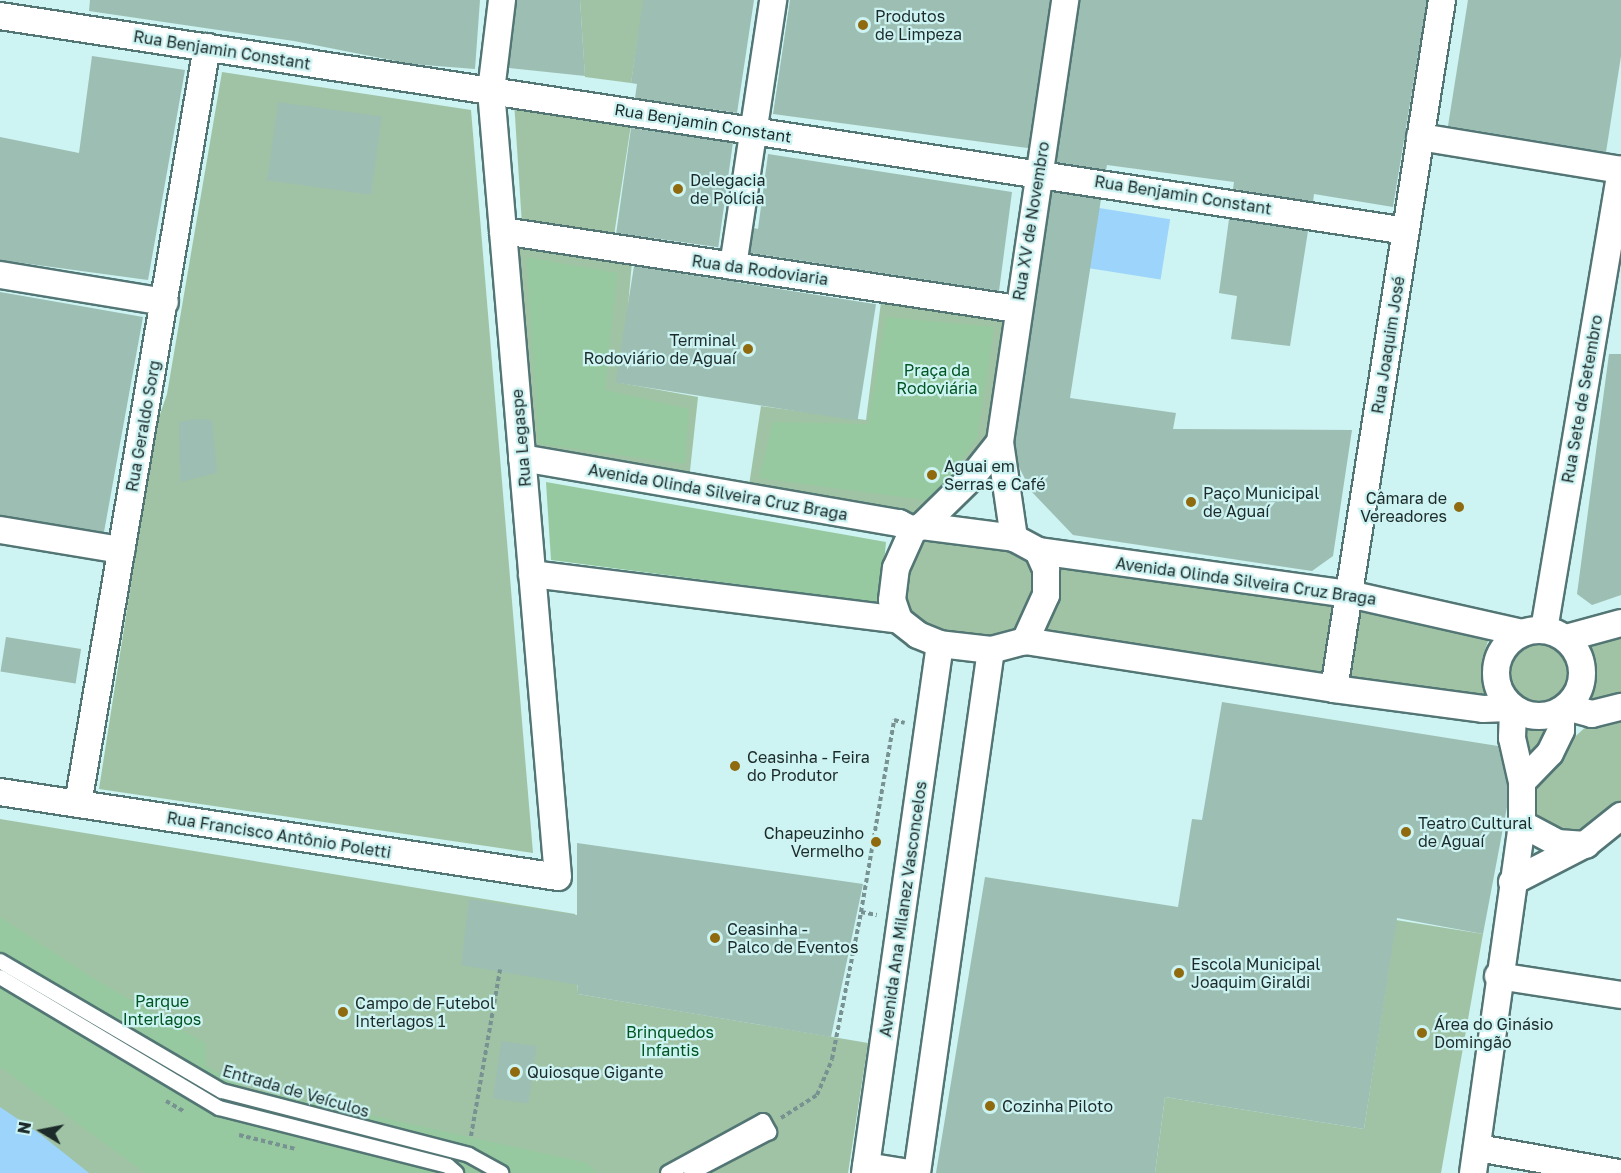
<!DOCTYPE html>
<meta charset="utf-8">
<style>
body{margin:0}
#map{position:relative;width:1621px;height:1173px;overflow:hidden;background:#cdf3f2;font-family:"Golos Text",sans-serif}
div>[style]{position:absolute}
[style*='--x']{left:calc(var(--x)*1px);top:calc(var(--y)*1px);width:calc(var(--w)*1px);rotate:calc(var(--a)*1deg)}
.green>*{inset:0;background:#a0c3a5}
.round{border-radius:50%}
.forest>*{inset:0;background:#96c99f}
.water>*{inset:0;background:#9cd4fb;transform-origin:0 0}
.building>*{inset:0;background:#9dbeb2;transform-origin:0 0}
.path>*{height:4px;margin-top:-2px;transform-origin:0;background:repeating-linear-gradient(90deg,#779291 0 4.5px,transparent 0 7.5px)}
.roads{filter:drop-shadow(2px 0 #537675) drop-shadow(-2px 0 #537675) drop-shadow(0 2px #537675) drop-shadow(0 -2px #537675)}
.lane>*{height:14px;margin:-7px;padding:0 7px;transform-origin:7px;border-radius:7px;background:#fff}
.street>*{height:26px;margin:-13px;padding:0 13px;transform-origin:13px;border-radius:13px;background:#fff}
.street>.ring{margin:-13px;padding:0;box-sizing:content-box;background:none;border:26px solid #fff;border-radius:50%}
.dots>*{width:16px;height:16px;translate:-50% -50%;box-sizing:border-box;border:3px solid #cdf3f2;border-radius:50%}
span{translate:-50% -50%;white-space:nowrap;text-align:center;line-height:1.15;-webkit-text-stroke:4.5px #cdf3f2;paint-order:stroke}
.poi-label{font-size:16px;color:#1c2b2a}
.left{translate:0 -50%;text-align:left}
.right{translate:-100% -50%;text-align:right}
.street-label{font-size:16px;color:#1c2b2a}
.park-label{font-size:16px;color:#052}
.north{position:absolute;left:12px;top:1101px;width:60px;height:60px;-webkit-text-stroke:4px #cdf3f2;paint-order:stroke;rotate:280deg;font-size:16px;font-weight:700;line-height:24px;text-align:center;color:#1c2b2a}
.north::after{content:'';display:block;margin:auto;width:21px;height:27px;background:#1c2b2a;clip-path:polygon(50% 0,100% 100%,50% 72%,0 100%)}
</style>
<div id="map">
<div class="green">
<div style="clip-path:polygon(580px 0,644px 0,631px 83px,585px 77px)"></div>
<div style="clip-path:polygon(222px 72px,471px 110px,533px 853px,99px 789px,155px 429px,167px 394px)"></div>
<div style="clip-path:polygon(514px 101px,632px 118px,613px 242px,522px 225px)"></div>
<div style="clip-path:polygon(503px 231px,633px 251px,621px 383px,698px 397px,689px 480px,531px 453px)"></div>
<div style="clip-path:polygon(882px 294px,1013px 312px,993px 440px,915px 524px,748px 492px,761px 406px,866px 420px)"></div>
<div style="clip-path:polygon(915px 533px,1013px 542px,1043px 570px,1023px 639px,991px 646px,902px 620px,899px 570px)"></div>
<div style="clip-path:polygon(1045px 558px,1349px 598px,1490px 635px,1482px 659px,1494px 704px,1030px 640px)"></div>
<div style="clip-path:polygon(1621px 627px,1621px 703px,1577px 701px,1585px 677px,1575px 639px)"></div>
<div class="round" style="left:1500px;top:634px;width:78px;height:78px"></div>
<div style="clip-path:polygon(1621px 715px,1621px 806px,1583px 836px,1569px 837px,1532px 815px,1532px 783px,1554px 756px,1590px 723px)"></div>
<div style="clip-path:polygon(1515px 719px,1558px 730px,1524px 772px)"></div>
<div style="clip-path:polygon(0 819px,575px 914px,578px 994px,868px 1043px,848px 1173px,0 1173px)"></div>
<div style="clip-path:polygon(1396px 920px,1483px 934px,1441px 1173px,1155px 1173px,1165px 1097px,1364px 1129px)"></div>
</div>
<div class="forest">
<div style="clip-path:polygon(526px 257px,617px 273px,605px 390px,689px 409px,685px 464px,539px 444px)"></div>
<div style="clip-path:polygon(886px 317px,994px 327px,977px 438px,933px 501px,759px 478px,773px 422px,868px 424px)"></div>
<div style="clip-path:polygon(546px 482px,886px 542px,880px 603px,551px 560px)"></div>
<div style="clip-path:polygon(0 917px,91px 977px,205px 1043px,206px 1066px,247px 1088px,587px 1163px,597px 1173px,145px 1173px,0 1067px)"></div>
</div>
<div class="water">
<div style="left:1099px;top:208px;width:72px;height:61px;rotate:9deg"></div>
<div style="clip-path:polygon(0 1107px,40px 1134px,89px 1173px,0 1173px)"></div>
</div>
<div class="building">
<div style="clip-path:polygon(90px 0,480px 0,475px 69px,411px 64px,294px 41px,89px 11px)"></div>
<div style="clip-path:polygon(517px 0,580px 0,585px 76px,509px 68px)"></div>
<div style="clip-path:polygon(643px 0,754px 0,737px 113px,635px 98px,637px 84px,631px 83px)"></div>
<div style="clip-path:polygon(790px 0,1050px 0,1028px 148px,773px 114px)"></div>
<div style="clip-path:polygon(1080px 0,1427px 0,1393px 207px,1314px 194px,1313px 202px,1233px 189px,1234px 182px,1107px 165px,1106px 170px,1056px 162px)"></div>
<div style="clip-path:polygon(1468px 0,1621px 0,1621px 56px,1606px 152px,1448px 126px)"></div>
<div style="clip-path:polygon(92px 56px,185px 70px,148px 280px,0 260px,0 137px,79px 153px)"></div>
<div style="left:278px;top:102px;width:105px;height:79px;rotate:8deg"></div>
<div style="left:631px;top:128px;width:103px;height:106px;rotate:8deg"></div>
<div style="clip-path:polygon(768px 154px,1012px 192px,999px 291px,750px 253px,754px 228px,758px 229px)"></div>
<div style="clip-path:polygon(1052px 192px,1101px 199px,1070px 398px,1176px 413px,1173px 429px,1352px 430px,1333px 556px,1312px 571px,1073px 535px,1031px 491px,1019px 467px,1015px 442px)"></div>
<div style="clip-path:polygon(1229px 219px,1308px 231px,1290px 346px,1231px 339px,1237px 296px,1219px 293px)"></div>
<div style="left:634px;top:266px;width:245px;height:118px;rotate:9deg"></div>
<div style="clip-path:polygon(0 292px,143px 317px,104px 532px,0 515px)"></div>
<div style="clip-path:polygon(1609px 354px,1621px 354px,1621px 595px,1592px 605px,1577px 594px)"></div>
<div style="clip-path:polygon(196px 419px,212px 420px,217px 473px,180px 482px,179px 422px)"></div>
<div style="left:6px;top:637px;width:76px;height:35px;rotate:9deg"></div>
<div style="clip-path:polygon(1222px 702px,1498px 746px,1507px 784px,1507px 807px,1483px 934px,1397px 918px,1364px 1129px,1165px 1097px,1155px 1173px,936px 1173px,985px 877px,1178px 907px,1192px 819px,1202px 820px)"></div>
<div style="clip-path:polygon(577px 843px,863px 884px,831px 1037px,578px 994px,578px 985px,461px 965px,469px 899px,577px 915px)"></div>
<div style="left:501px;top:1041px;width:36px;height:58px;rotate:8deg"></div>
</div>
<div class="path">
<div style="--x:861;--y:912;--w:195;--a:-80.2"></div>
<div style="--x:894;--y:720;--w:11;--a:15"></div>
<div style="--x:166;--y:1101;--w:20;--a:30"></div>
<div style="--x:781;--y:1118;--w:43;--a:-32.6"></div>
<div style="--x:817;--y:1095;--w:39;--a:-67"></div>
<div style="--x:832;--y:1059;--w:150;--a:-78.8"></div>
<div style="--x:861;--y:912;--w:16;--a:11"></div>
<div style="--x:239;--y:1135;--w:59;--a:13.8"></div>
<div style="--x:471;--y:1136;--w:169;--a:-80.1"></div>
</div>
<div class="roads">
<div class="lane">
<div style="--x:0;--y:961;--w:257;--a:30.4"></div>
<div style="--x:222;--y:1091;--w:255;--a:14.5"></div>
<div style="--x:469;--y:1155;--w:37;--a:29"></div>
<div style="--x:0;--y:977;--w:255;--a:30.9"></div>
<div style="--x:219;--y:1108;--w:236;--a:14.2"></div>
<div style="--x:448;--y:1166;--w:11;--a:41"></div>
<div style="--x:668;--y:1173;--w:108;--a:-28.7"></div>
<div style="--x:763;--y:1121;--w:13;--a:61"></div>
<div style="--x:769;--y:1132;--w:88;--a:152.3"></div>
</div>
<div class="street">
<div style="--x:0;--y:16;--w:1422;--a:8.69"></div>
<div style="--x:1420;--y:137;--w:204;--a:9.3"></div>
<div style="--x:503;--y:231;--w:520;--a:8.63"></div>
<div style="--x:733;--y:266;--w:269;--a:-81.4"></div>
<div style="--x:0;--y:275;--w:167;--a:9.3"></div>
<div style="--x:522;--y:458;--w:383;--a:9.8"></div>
<div style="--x:899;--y:523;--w:16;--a:27"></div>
<div style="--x:922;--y:526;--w:93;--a:7.4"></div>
<div style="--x:1014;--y:538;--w:27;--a:28"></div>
<div style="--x:1038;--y:551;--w:20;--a:66"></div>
<div style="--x:1046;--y:569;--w:26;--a:90"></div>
<div style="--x:1046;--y:595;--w:51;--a:114.5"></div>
<div style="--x:1025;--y:641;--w:35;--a:165"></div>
<div style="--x:991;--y:650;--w:51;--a:-173.3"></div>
<div style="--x:940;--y:644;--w:24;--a:-158"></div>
<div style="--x:918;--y:635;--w:24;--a:-142"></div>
<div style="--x:899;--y:620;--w:21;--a:-109"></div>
<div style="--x:892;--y:600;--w:32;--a:-83"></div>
<div style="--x:896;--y:568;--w:42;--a:-65.9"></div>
<div style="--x:913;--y:530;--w:10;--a:-24"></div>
<div style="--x:922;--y:526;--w:71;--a:-44.4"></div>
<div style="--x:973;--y:476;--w:43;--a:-51.5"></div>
<div style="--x:0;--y:530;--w:123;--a:9.4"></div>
<div style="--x:1014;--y:538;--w:97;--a:-98.3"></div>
<div style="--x:1000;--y:442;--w:447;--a:-81.6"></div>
<div style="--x:1038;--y:551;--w:314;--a:7.9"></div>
<div style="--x:1349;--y:594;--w:177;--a:12.7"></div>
<div style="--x:532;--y:574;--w:370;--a:7.1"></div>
<div class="ring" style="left:1496px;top:630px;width:60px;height:60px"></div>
<div style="--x:1544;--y:630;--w:467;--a:-80.5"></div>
<div style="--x:1566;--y:638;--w:57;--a:-15.3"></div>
<div style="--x:1025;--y:641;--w:313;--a:8.8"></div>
<div style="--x:1334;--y:689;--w:150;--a:7.6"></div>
<div style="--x:1483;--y:709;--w:26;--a:-2"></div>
<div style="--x:1334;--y:689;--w:697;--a:-81.09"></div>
<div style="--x:1566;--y:707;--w:27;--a:15"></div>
<div style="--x:1592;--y:714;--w:30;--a:-14"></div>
<div style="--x:1522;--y:782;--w:40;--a:-46"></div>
<div style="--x:1550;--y:753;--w:25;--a:-64"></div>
<div style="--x:1561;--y:730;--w:19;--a:-90"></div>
<div style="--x:0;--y:792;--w:564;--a:8.66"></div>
<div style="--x:558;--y:877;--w:789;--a:-94.87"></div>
<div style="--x:491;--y:91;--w:92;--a:-83.1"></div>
<div style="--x:78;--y:804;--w:768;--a:-80.33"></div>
<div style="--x:1522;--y:824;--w:40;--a:28"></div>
<div style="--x:1557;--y:843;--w:29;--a:4"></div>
<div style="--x:1512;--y:882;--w:83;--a:-27.2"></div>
<div style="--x:1586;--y:844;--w:45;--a:-38.7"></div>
<div style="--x:1498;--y:976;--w:124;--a:8.8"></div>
<div style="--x:1478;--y:1148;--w:142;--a:10.1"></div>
<div style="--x:866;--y:1166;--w:44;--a:9.2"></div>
<div style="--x:865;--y:1173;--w:534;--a:-81.93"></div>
<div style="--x:917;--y:1173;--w:528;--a:-81.95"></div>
<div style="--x:1473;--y:1173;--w:352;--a:-82"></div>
<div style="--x:1522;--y:824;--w:42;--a:-90"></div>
<div style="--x:1522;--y:782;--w:45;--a:-102.8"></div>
<div style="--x:1512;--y:738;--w:28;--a:-88"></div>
</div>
</div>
<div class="dots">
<div style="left:863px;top:25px;background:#8f6a0f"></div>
<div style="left:678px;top:189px;background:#8f6a0f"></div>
<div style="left:748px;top:349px;background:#8f6a0f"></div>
<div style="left:932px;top:475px;background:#8f6a0f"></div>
<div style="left:1191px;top:502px;background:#8f6a0f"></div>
<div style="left:1459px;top:507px;background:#8f6a0f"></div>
<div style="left:735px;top:766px;background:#8f6a0f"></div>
<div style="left:1406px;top:832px;background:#8f6a0f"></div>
<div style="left:876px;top:842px;background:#8f6a0f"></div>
<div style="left:715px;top:938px;background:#8f6a0f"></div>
<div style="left:1179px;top:973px;background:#8f6a0f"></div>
<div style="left:343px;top:1012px;background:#8f6a0f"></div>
<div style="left:1422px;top:1033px;background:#8f6a0f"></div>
<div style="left:515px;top:1072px;background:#8f6a0f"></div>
<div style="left:990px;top:1106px;background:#8f6a0f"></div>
</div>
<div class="poi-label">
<span class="left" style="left:875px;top:25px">Produtos<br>de Limpeza</span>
<span class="left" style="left:690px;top:189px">Delegacia<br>de Polícia</span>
<span class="right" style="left:736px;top:349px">Terminal<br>Rodoviário de Aguaí</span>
<span class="left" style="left:944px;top:475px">Aguai em<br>Serras e Café</span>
<span class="left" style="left:1203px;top:502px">Paço Municipal<br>de Aguaí</span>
<span class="right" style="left:1447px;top:507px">Câmara de<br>Vereadores</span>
<span class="left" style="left:747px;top:766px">Ceasinha - Feira<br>do Produtor</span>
<span class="left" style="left:1418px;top:832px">Teatro Cultural<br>de Aguaí</span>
<span class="right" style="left:864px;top:842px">Chapeuzinho<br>Vermelho</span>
<span class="left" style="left:727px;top:938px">Ceasinha -<br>Palco de Eventos</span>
<span class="left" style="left:1191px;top:973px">Escola Municipal<br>Joaquim Giraldi</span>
<span class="left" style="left:355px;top:1012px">Campo de Futebol<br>Interlagos 1</span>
<span class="left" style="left:1434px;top:1033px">Área do Ginásio<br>Domingão</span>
<span class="left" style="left:527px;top:1072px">Quiosque Gigante</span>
<span class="left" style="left:1002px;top:1106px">Cozinha Piloto</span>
</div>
<div class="street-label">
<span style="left:222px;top:50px;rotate:9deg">Rua Benjamin Constant</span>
<span style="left:703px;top:123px;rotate:9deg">Rua Benjamin Constant</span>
<span style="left:1183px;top:195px;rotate:9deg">Rua Benjamin Constant</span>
<span style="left:1031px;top:221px;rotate:-81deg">Rua XV de Novembro</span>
<span style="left:760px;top:270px;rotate:8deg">Rua da Rodoviaria</span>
<span style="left:1388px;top:345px;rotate:-81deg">Rua Joaquim José</span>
<span style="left:1582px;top:399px;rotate:-80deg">Rua Sete de Setembro</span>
<span style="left:143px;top:426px;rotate:-80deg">Rua Geraldo Sorg</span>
<span style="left:521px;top:438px;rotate:-95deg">Rua Legaspe</span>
<span style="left:718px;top:492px;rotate:10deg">Avenida Olinda Silveira Cruz Braga</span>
<span style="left:1246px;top:581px;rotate:8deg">Avenida Olinda Silveira Cruz Braga</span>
<span style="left:279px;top:835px;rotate:9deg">Rua Francisco Antônio Poletti</span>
<span style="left:903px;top:909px;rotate:-82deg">Avenida Ana Milanez Vasconcelos</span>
<span style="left:296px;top:1091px;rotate:16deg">Entrada de Veículos</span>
</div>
<div class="park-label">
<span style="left:937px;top:379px">Praça da<br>Rodoviária</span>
<span style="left:162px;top:1010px">Parque<br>Interlagos</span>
<span style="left:670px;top:1041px">Brinquedos<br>Infantis</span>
</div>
<div class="north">N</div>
</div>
